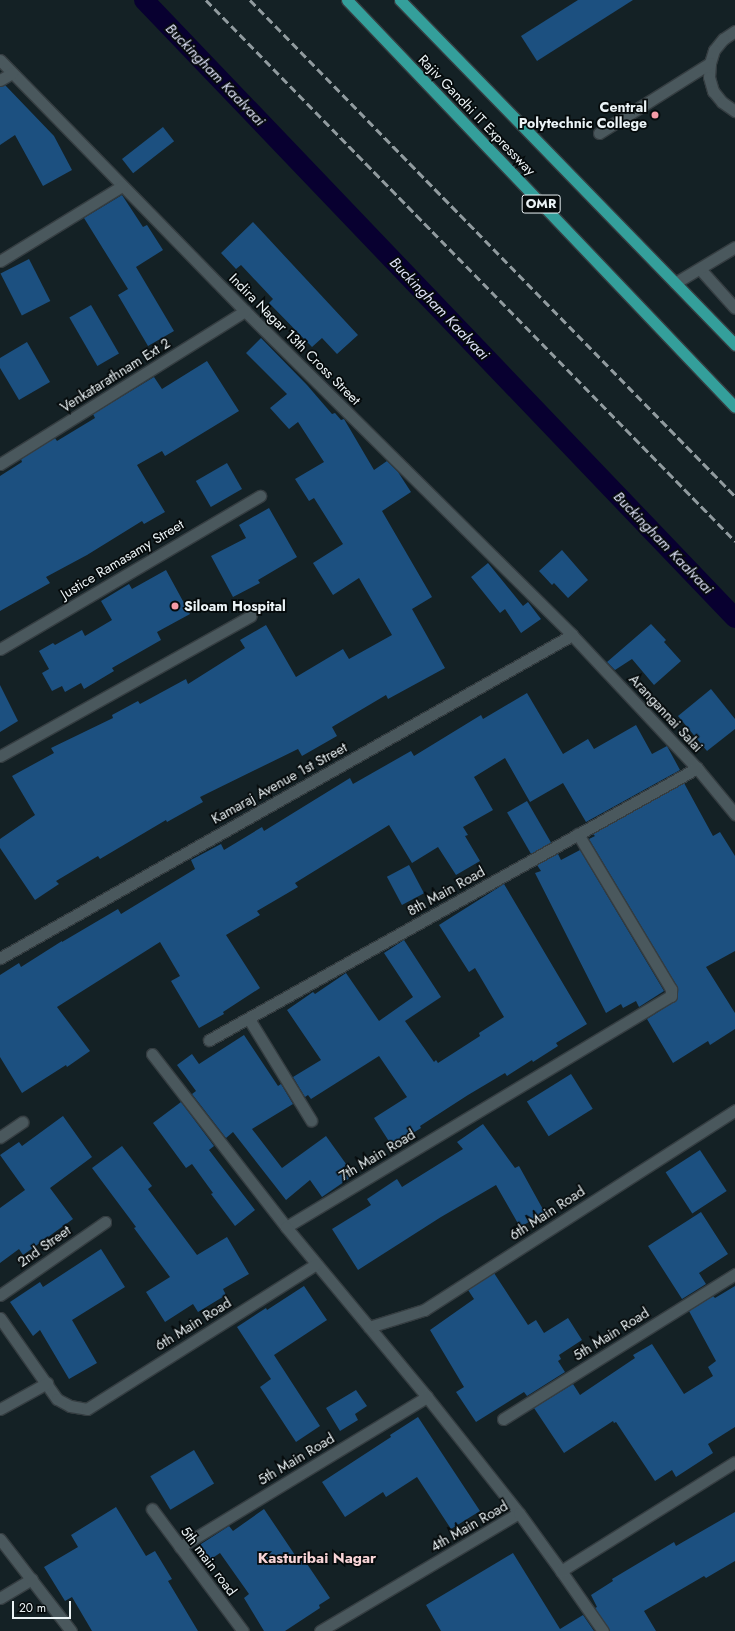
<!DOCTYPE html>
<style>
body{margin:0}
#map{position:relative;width:735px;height:1631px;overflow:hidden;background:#142125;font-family:Jost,sans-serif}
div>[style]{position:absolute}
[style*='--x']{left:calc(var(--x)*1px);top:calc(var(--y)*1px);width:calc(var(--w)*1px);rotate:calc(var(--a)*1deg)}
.canal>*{height:20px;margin:-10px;padding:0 10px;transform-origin:10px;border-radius:10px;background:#080030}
.building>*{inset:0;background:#1c5080;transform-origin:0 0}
.roads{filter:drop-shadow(1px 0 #353d41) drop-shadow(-1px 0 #353d41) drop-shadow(0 1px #353d41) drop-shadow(0 -1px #353d41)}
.service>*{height:11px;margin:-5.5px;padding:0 5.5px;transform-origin:5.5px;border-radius:5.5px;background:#4a585d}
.minor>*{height:11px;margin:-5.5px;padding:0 5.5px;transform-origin:5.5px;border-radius:5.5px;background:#4a585d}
.tertiary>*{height:11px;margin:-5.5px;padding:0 5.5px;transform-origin:5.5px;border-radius:5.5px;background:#4a585d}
.primary>*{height:11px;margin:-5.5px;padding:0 5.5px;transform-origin:5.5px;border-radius:5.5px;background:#349f9b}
.rail>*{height:3px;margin-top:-1.5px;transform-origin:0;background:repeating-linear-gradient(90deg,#919b9f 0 8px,transparent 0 12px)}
.dots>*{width:11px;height:11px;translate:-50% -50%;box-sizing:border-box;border:2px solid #050a0b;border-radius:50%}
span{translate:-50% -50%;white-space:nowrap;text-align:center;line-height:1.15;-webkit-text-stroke:3.5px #050a0b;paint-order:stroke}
.shield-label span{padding:1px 3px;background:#050a0b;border:1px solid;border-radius:3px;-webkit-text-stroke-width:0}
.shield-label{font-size:13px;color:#ebf3f6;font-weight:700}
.poi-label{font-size:14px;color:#ebf3f6;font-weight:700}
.right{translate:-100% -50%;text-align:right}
.left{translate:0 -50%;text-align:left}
.street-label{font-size:14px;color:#ebf3f6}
.water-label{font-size:15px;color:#e0e3f9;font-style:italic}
.neighbourhood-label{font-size:15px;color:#f8d5d8;font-weight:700}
.scale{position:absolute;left:12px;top:1601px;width:59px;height:18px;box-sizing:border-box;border:2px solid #ebf3f6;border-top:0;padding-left:5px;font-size:12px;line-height:14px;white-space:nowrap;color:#ebf3f6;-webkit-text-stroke:3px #050a0b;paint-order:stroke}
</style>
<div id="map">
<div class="canal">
<div style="--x:144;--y:0;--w:855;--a:46.28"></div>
</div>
<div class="building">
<div style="clip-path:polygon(578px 0,633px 0,537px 61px,521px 36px)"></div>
<div style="clip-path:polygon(5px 85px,54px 136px,72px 170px,43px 186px,15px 135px,0 145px,0 87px)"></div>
<div style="left:163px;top:127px;width:18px;height:52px;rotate:52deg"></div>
<div style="clip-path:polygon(122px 195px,143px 227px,147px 225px,163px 250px,136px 267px,174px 331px,148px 346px,118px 295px,128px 289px,84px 218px)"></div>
<div style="clip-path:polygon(253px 222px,358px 335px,337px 354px,322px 338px,312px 347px,269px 303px,273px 299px,241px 265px,236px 269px,221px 253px)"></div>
<div style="left:29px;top:259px;width:47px;height:32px;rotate:63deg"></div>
<div style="left:91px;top:305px;width:56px;height:25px;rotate:60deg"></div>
<div style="clip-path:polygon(261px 338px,307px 385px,332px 414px,335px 413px,341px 420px,344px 419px,374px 470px,387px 461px,398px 472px,411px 492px,382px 511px,432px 597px,412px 609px,445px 668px,388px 699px,386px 695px,332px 727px,337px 736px,302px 756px,298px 749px,200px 797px,203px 802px,167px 822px,166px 820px,100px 859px,98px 856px,56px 881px,59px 884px,35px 900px,0 848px,0 839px,35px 815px,12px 776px,54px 753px,51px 748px,113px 718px,112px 715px,138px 701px,140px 704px,186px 679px,188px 684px,245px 648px,240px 640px,266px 625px,296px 677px,343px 649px,349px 659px,392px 635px,359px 578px,333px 595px,313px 563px,343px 544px,314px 498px,309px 501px,295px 479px,324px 462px,298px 422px,289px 429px,270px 408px,287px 394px,246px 353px)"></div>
<div style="clip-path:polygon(27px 342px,50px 382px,19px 400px,0 368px,0 358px)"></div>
<div style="clip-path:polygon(207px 361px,239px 411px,165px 456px,162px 451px,137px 465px,165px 512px,144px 524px,142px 521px,87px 555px,46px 577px,50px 583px,0 611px,0 476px,22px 462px,21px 459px,51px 440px,55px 438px,57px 441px,95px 418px,93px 414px,154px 377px,162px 389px)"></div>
<div style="left:227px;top:463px;width:30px;height:36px;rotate:60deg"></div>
<div style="clip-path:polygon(269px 508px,297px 557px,258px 580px,260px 583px,233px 597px,211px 556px,246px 538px,239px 525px)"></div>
<div style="clip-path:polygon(562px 550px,588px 580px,568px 598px,554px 583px,552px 585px,539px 571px)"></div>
<div style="clip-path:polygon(488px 563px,523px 606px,528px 602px,541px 619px,521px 633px,505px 609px,500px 613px,471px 577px)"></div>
<div style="clip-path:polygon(166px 570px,190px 614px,157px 632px,161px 640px,112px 668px,114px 671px,84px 689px,81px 683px,65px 692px,62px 686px,52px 691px,42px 673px,49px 669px,39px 651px,53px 643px,55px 645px,82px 630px,85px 636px,112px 620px,101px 601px,129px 584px,132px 589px)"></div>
<div style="clip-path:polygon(651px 624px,666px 640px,664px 642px,681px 661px,654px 685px,632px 659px,615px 670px,607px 662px)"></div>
<div style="clip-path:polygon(0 685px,18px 721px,0 732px)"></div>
<div style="clip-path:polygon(711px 689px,735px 719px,735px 729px,707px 751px,678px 716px)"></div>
<div style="clip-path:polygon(527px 693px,563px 754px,588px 739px,594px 749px,636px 725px,652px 754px,667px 746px,680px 770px,586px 822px,563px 783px,530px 802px,505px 758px,474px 777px,493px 810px,463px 827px,468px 835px,465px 836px,480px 861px,456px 875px,438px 847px,412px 863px,389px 825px,295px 883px,298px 887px,257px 911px,260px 915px,226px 935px,260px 988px,223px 1012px,224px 1014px,199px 1028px,171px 981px,180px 976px,160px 942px,57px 1007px,90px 1051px,67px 1067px,66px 1065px,22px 1093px,0 1057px,0 975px,19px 963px,21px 967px,62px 941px,62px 942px,118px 909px,121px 914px,195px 869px,191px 860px,221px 844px,224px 850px,262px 827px,264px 831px,350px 778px,353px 784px,411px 751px,414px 756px,481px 715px,483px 719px)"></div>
<div style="clip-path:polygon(684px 783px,713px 836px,720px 832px,735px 856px,735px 951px,706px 967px,735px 1013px,735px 1029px,710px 1045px,708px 1041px,673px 1063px,647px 1019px,677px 1000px,677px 986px,589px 839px,595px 836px,593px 834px)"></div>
<div style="left:527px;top:801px;width:48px;height:23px;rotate:60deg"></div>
<div style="clip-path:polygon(580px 850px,664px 991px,639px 1007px,636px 1001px,623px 1008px,621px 1004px,606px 1013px,535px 873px,541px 871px,537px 865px,558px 854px,561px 860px)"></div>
<div style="left:409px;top:865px;width:32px;height:25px;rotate:62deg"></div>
<div style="clip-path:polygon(504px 884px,587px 1024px,556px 1043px,558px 1046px,533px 1062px,532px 1060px,507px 1076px,505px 1073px,468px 1095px,420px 1126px,421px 1128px,392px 1146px,374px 1118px,407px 1097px,379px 1056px,311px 1099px,308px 1095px,305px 1097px,293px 1077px,321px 1060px,287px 1010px,313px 992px,315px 994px,346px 973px,379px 1021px,413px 997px,384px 953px,404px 940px,441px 997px,405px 1021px,434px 1062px,436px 1060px,438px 1063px,480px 1036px,479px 1033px,504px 1017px,475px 968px,469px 972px,439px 925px)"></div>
<div style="clip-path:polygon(244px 1035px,278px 1086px,281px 1084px,293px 1104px,252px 1129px,282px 1168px,326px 1136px,354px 1175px,322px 1197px,310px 1180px,286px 1200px,233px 1132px,226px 1138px,192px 1094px,196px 1091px,177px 1065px,192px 1054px,199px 1064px)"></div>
<div style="left:571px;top:1074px;width:41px;height:52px;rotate:58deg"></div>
<div style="clip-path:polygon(181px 1102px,214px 1146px,209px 1150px,255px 1210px,235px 1226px,211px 1194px,213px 1193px,192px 1164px,186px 1168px,153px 1123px)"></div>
<div style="clip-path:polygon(63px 1116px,92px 1157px,50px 1188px,73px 1219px,23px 1255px,19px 1249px,0 1263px,0 1208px,25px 1190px,0 1155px,19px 1142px,22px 1146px)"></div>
<div style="clip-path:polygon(483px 1124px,515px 1168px,519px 1166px,545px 1213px,520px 1227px,496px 1185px,441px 1217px,358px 1270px,332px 1229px,371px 1205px,367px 1199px,397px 1179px,402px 1187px,463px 1149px,457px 1142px)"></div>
<div style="clip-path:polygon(122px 1146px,152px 1186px,148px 1189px,197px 1255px,227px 1237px,249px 1274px,223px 1289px,226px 1295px,198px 1312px,193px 1304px,165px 1322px,146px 1292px,170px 1277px,134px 1228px,136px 1227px,92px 1168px)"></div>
<div style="left:700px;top:1150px;width:49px;height:41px;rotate:57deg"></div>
<div style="clip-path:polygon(701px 1212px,728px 1254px,699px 1273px,706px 1284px,682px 1299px,648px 1246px)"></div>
<div style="clip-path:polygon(101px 1249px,125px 1287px,72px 1320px,97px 1363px,69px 1379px,40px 1330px,33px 1336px,10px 1302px,40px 1282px,43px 1287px)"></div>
<div style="clip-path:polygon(494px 1273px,528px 1325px,536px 1320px,544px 1333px,568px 1318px,582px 1340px,559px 1355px,561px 1359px,558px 1361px,565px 1372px,527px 1396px,524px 1392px,476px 1422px,456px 1392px,464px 1387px,430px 1330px,474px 1299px,468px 1290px)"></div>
<div style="clip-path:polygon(304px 1286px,327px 1320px,274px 1355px,320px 1426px,296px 1442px,260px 1387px,271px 1379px,237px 1327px,266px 1308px,267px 1310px)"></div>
<div style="clip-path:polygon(735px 1286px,735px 1427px,708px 1444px,713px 1453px,676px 1477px,672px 1470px,655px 1481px,616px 1422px,614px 1423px,613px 1421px,564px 1453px,534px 1408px,573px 1384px,580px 1395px,635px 1358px,633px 1355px,652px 1344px,684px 1394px,713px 1376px,708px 1367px,716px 1361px,689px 1311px,713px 1296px,715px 1298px)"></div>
<div style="clip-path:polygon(356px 1390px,367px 1406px,355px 1414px,358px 1420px,340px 1431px,326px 1408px)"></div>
<div style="clip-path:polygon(418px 1417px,480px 1511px,451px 1529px,417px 1477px,386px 1497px,383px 1492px,345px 1517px,322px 1482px,391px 1437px,390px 1435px)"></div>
<div style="left:194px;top:1450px;width:39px;height:51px;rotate:59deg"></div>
<div style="clip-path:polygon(116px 1507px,146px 1556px,155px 1551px,172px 1579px,168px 1581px,198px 1631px,92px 1631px,72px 1597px,65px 1601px,44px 1567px,78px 1547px,71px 1535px)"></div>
<div style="clip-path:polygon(264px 1509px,299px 1561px,303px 1558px,330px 1598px,319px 1605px,320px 1608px,285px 1631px,264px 1631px,244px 1598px,249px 1594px,220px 1553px,208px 1561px,198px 1546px,229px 1526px,233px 1531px)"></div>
<div style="clip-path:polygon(735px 1512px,735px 1561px,706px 1578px,704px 1576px,644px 1611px,656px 1631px,610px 1631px,595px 1608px,597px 1607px,591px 1595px,613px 1581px,612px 1579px,674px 1542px,676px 1546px)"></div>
<div style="clip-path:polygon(513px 1553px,560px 1629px,583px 1615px,594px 1631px,441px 1631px,426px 1605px)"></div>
</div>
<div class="roads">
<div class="service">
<div style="--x:735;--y:31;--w:14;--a:146"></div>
<div style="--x:723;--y:39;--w:14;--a:129"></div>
<div style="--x:714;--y:50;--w:14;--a:107"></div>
<div style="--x:710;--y:63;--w:14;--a:94"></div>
<div style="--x:709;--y:77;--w:15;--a:74"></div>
<div style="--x:713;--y:91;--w:14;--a:51"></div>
<div style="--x:722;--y:102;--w:16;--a:35"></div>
<div style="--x:599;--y:133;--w:131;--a:-32.2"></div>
<div style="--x:700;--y:269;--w:52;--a:48.1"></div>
</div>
<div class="minor">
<div style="--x:0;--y:60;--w:351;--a:45.7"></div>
<div style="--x:245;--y:311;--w:460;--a:44.7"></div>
<div style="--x:572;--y:635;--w:183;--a:46.8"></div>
<div style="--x:697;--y:768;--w:60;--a:50.4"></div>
<div style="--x:0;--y:80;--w:14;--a:-30"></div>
<div style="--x:0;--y:261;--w:143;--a:-31.6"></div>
<div style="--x:675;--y:283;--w:70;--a:-31"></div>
<div style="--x:0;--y:464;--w:289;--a:-32"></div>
<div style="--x:0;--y:649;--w:302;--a:-30.5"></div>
<div style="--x:0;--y:756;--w:287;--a:-29.2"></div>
<div style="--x:0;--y:958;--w:657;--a:-29.45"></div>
<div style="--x:249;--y:1019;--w:119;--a:58.5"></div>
<div style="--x:209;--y:1040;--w:559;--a:-29.13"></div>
<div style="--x:152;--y:1054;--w:219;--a:52.2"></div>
<div style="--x:286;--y:1227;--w:449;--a:-31"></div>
<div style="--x:671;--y:996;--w:7;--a:-90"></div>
<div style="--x:671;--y:989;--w:181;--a:-121"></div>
<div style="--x:0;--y:1137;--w:27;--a:-34"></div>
<div style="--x:286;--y:1227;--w:221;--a:50.3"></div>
<div style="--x:427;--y:1397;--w:148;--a:51.6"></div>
<div style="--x:0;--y:1295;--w:128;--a:-34.8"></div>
<div style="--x:0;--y:1318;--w:99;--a:54.9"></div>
<div style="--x:57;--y:1399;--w:15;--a:28"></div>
<div style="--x:70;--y:1406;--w:17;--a:10"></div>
<div style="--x:87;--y:1409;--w:271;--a:-32.3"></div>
<div style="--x:369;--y:1327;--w:58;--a:-17.2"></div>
<div style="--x:424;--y:1310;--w:370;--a:-32.7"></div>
<div style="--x:0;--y:1409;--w:54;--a:-29"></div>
<div style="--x:503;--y:1419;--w:274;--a:-32"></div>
<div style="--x:152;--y:1509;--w:152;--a:53.3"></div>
<div style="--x:180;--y:1547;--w:289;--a:-31.3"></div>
<div style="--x:561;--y:1571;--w:73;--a:55"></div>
<div style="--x:0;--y:1598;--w:37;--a:-31"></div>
<div style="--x:320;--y:1631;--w:231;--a:-30.7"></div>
<div style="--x:519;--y:1513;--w:72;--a:54.1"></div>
<div style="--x:561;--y:1571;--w:205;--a:-32.1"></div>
</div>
<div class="tertiary">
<div style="--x:0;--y:1539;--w:116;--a:52.3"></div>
</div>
<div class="primary">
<div style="--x:347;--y:0;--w:562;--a:46.37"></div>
<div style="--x:400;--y:0;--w:481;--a:45.8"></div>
</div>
</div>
<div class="rail">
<div style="--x:206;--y:0;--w:757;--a:45.64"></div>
<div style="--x:250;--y:0;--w:694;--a:45.64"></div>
</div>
<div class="dots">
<div style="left:655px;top:115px;background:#f49aa5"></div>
<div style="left:175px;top:606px;background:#f49aa5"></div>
</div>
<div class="shield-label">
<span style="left:541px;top:204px">OMR</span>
</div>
<div class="poi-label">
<span class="right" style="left:647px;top:115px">Central<br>Polytechnic College</span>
<span class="left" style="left:184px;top:606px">Siloam Hospital</span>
</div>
<div class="street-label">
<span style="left:477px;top:115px;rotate:46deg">Rajiv Gandhi IT Expressway</span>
<span style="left:295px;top:339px;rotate:45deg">Indira Nagar 13th Cross Street</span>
<span style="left:115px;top:375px;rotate:-32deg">Venkatarathnam Ext 2</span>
<span style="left:122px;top:559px;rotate:-31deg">Justice Ramasamy Street</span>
<span style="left:666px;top:713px;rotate:47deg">Arangannai Salai</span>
<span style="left:279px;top:783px;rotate:-29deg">Kamaraj Avenue 1st Street</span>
<span style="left:446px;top:891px;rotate:-29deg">8th Main Road</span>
<span style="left:377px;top:1155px;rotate:-31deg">7th Main Road</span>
<span style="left:547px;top:1213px;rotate:-33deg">6th Main Road</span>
<span style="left:44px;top:1246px;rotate:-35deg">2nd Street</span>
<span style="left:193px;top:1324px;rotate:-32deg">6th Main Road</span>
<span style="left:611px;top:1334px;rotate:-32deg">5th Main Road</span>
<span style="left:296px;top:1459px;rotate:-31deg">5th Main Road</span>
<span style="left:469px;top:1526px;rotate:-30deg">4th Main Road</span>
<span style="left:209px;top:1561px;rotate:53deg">5th main road</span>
</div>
<div class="water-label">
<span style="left:215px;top:75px;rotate:46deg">Buckingham Kaalvaai</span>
<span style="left:439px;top:309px;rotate:46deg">Buckingham Kaalvaai</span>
<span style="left:663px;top:543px;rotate:46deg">Buckingham Kaalvaai</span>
</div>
<div class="neighbourhood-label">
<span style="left:317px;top:1559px">Kasturibai Nagar</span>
</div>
<div class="scale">20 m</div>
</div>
